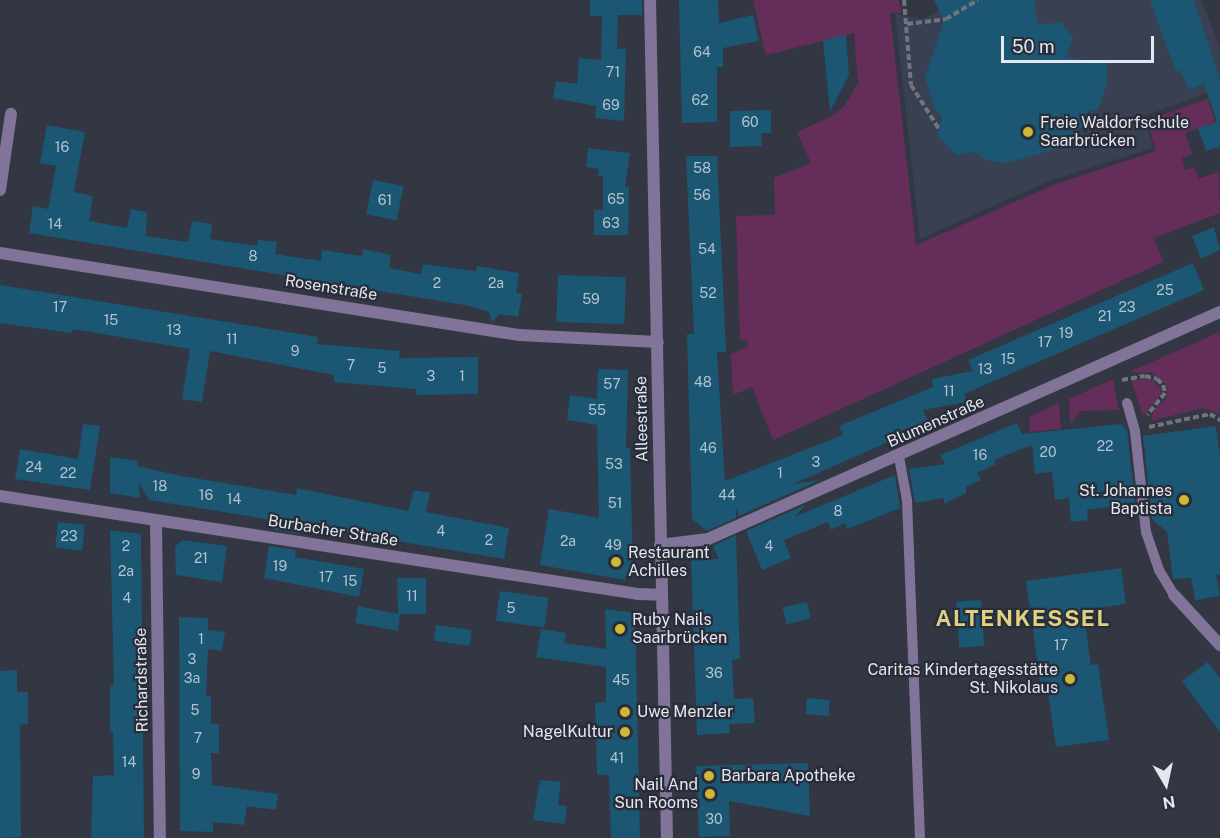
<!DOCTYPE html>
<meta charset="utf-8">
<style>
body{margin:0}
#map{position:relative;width:1220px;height:838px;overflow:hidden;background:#323743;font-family:"Public Sans",sans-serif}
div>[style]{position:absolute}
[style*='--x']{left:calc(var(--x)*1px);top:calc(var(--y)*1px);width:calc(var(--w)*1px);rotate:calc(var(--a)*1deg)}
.built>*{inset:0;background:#394052}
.green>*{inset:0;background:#652e5a}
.building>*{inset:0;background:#1b5673;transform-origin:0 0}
.path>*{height:4px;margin-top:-2px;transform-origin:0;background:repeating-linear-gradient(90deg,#6f747e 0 6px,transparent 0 9px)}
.service>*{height:10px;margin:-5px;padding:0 5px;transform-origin:5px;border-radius:5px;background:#817498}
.minor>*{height:12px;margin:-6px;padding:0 6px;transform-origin:6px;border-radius:6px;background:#817498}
.tertiary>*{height:12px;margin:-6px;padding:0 6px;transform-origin:6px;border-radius:6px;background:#817498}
.dots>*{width:16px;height:16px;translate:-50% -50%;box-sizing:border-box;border:3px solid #292d39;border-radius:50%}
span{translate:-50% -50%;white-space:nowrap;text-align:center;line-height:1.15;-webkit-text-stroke:4.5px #292d39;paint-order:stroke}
.number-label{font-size:14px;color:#b2c3d0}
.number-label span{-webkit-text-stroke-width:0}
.poi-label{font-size:16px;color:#e4e7ef}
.left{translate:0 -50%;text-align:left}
.right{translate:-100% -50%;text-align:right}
.street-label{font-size:16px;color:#e4e7ef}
.district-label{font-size:22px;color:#dfd082;font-weight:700;letter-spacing:1.5px}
.north{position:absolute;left:1136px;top:754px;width:60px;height:60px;-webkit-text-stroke:4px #292d39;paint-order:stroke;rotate:171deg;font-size:16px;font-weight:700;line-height:24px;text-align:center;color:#e4e7ef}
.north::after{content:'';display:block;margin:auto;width:21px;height:27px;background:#e4e7ef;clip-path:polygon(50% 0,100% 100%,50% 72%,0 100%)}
.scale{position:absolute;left:1001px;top:36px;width:153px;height:27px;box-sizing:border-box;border:3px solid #e4e7ef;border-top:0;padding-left:8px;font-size:18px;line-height:21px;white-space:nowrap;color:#e4e7ef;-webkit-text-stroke:4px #292d39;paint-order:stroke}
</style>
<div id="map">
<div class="built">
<div style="clip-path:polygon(963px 0,1202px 0,1220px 49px,1220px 89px,1143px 116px,1153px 148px,1051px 180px,920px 239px,895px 14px,923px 19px)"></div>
</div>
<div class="green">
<div style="clip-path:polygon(753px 0,899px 0,901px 13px,890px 13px,916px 245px,1056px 184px,1156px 151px,1147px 120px,1208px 99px,1215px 122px,1185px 133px,1192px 154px,1182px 158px,1185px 170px,1194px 167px,1198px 179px,1219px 172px,1220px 213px,1154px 238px,1163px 262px,773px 440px,752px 387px,733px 395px,731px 354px,748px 347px,747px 340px,740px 340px,736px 216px,775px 215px,774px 178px,811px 163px,797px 132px,834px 115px,845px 105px,858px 83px,854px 33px,766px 55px)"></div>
<div style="clip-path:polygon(1220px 332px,1220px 414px,1202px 408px,1151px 421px,1154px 409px,1167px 398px,1166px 384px,1151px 373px,1129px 372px)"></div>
<div style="clip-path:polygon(1113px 379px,1119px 410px,1081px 411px,1070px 424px,1069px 399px)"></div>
<div style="clip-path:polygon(1150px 379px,1160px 387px,1161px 394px,1143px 416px,1131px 380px)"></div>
<div style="clip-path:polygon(1059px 403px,1061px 429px,1030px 432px,1029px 417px)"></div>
</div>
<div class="building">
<div style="clip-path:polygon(590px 0,642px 0,642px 15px,618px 15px,617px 49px,626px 49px,624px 121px,595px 118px,596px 106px,553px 98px,556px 81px,577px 84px,579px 58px,601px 60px,602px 16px,590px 16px)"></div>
<div style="clip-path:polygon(679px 0,718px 0,719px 23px,753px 15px,759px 41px,723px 48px,723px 67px,717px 67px,717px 122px,682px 123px)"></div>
<div style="clip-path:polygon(934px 0,1034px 0,1038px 25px,1061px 22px,1073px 37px,1066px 57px,1107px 63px,1107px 84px,1098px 110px,1092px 110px,1091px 120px,1050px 151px,1005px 163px,983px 159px,976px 152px,956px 155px,937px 136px,942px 116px,936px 112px,925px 78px,944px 21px)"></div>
<div style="clip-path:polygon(1150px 0,1194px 0,1220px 79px,1220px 147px,1206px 151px,1198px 128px,1217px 122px,1204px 84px,1189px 90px,1180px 70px,1176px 72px)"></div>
<div style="clip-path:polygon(846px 35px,849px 75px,830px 112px,823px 40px)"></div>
<div style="clip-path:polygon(771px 110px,771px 133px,761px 133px,762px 146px,730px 147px,730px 111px)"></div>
<div style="clip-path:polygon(47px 125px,85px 132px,74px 192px,93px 196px,89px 221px,127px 228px,131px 209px,147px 212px,146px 236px,188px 242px,192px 221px,212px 224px,210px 239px,257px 246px,258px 240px,277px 242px,275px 254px,321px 261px,322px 250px,362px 256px,363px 249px,391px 255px,389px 268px,421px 274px,423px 264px,476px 271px,477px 266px,519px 273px,516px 293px,522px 294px,518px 317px,500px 314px,492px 322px,489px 312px,470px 306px,29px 233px,33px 206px,48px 209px,56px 166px,40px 163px)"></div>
<div style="clip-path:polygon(588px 148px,630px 153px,625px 187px,629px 187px,628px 235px,594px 235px,594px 210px,603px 210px,603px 176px,598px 176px,599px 169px,586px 167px)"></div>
<div style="clip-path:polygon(686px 156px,717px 156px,726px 352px,717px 352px,725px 481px,843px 435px,839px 426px,933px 387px,932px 379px,973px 371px,968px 360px,1193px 263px,1204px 290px,964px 394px,966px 402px,923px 410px,929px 424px,793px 484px,820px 480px,739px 516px,736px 508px,736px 518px,707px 531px,692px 519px,687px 334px,694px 334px)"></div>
<div style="left:373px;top:180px;width:31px;height:35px;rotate:11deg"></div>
<div style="clip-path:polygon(1214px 227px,1220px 250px,1201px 259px,1192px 236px)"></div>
<div style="left:558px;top:275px;width:68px;height:47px;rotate:2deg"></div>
<div style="clip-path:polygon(0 285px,318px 337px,317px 344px,400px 351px,399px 358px,478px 357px,478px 394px,416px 395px,416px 389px,334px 382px,334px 375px,210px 351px,202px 402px,182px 399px,190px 349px,73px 329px,72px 333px,0 323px)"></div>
<div style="clip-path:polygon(598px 369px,628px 370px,626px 448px,630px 448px,633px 573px,625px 580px,540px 565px,549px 509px,599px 518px,597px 425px,567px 420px,570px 395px,597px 399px)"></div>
<div style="clip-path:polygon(1017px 423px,1022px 434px,1121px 424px,1127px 430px,1135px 503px,1087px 510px,1088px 520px,1071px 522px,1069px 498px,1055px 500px,1052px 472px,1035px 474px,1032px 445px,994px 460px,996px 464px,977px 473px,981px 480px,966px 487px,966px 493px,944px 504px,944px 498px,915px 503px,909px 469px,945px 464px,940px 455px)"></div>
<div style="clip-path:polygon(83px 424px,100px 426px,90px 490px,15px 479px,20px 449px,78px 459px)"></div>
<div style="clip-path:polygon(1216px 426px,1220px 456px,1220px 574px,1216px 575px,1220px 596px,1195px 600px,1191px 578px,1173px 579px,1167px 532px,1152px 519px,1143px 436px)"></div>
<div style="clip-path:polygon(110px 457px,138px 461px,137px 466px,176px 475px,296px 495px,297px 488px,408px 511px,414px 490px,430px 493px,426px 512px,509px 528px,504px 559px,300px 525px,299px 534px,271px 529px,273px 520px,149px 500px,139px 483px,140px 498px,110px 493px)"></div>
<div style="clip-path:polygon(895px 475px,900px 508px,847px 529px,845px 523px,831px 530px,828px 522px,784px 540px,791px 558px,762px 570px,746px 531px,807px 504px,794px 517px)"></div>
<div style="left:58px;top:522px;width:27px;height:26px;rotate:6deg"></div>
<div style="clip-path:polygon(110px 530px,141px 534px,144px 838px,91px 838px,93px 776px,114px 775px,113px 732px,110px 732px,110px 685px,114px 685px)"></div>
<div style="clip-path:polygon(736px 535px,740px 659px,732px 660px,734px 699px,753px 698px,755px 723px,729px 724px,730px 733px,697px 735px,691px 559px,719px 559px,713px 546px)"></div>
<div style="clip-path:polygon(182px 540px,227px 546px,222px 582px,176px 575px,175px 547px)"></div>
<div style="clip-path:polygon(269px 546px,296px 550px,295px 557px,364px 569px,359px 597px,264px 578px)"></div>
<div style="clip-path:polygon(1121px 568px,1126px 604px,1083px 610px,1091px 665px,1098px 664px,1109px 740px,1056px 747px,1047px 686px,1041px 687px,1026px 581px)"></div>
<div style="clip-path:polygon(397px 578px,426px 578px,426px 614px,400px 614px,398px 631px,355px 623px,358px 606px,398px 614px)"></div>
<div style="left:500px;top:591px;width:49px;height:30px;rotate:8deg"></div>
<div style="left:981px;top:600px;width:46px;height:25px;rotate:86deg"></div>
<div style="left:807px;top:602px;width:17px;height:25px;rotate:77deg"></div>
<div style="clip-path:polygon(605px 609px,635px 613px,640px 838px,611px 838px,609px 775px,597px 775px,595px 703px,606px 702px,606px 667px,536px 657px,541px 629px,566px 633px,564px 643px,606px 649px)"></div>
<div style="clip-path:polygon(179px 617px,208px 618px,208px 630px,225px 632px,222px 651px,208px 649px,206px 696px,211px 696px,211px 724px,219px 724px,219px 753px,211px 753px,212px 785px,278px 794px,276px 810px,247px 806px,244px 825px,213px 822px,213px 832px,180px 831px)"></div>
<div style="left:436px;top:625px;width:36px;height:16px;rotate:8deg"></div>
<div style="clip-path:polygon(1208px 662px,1220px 678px,1220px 732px,1182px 681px)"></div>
<div style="clip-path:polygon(17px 670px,17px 692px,28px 692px,28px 724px,20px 725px,21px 837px,0 838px,0 671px)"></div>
<div style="left:807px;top:698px;width:23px;height:16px;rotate:5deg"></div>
<div style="clip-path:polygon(808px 763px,810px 816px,729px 801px,730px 836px,699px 837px,696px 766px)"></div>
<div style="clip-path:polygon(540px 780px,561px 782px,558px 805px,567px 806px,565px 824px,533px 820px)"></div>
</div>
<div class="path">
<div style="--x:904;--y:0;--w:85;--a:85.3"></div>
<div style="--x:911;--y:85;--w:52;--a:57.5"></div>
<div style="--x:907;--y:24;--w:39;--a:-7"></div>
<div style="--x:946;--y:19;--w:37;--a:-31"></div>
<div style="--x:1122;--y:380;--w:23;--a:-10"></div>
<div style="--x:1145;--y:376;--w:12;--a:14"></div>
<div style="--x:1157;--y:379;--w:8;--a:45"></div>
<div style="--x:1163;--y:385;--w:8;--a:76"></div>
<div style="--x:1165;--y:393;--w:28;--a:129"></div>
<div style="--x:1149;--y:427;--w:62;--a:-12"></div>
<div style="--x:1210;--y:414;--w:12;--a:31"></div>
</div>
<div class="service">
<div style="--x:1127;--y:403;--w:29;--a:74"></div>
<div style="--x:1135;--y:431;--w:102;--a:83.8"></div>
<div style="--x:1146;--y:532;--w:40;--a:71.1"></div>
<div style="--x:1159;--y:570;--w:29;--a:59"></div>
<div style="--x:899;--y:457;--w:44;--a:79.5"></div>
<div style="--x:907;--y:500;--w:338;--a:87.8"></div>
</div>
<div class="minor">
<div style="--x:0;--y:190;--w:77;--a:-81.8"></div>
<div style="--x:0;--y:253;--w:525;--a:8.98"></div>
<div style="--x:519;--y:335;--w:139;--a:2.9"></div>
<div style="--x:0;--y:496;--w:645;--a:8.73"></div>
<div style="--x:638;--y:594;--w:23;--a:2"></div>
<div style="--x:156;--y:521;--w:317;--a:89.3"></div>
<div style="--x:660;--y:545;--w:48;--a:-7.1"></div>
<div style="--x:708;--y:539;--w:560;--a:-23.91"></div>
<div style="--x:1174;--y:595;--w:68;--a:47.4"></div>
</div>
<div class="tertiary">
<div style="--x:650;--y:0;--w:838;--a:88.84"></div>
</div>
<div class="dots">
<div style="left:1028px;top:132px;background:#cfb837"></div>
<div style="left:1184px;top:500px;background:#cfb837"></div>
<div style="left:616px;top:562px;background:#cfb837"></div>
<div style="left:620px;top:629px;background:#cfb837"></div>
<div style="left:1070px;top:679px;background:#cfb837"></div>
<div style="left:625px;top:712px;background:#cfb837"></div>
<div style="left:625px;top:732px;background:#cfb837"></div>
<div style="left:709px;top:776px;background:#cfb837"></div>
<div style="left:710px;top:794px;background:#cfb837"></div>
</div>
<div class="number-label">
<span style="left:702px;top:52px">64</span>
<span style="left:613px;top:72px">71</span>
<span style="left:700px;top:100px">62</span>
<span style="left:611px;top:105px">69</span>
<span style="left:750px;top:122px">60</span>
<span style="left:62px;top:147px">16</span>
<span style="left:702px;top:168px">58</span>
<span style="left:702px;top:195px">56</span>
<span style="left:616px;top:199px">65</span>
<span style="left:385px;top:200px">61</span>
<span style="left:611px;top:223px">63</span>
<span style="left:55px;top:224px">14</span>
<span style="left:707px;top:249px">54</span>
<span style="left:253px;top:256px">8</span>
<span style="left:437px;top:283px">2</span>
<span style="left:496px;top:283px">2a</span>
<span style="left:1165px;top:290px">25</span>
<span style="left:708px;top:293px">52</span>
<span style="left:591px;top:299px">59</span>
<span style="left:60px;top:307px">17</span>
<span style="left:1127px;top:307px">23</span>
<span style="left:1105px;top:316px">21</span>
<span style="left:111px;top:320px">15</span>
<span style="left:174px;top:330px">13</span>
<span style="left:1066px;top:333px">19</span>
<span style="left:232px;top:339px">11</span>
<span style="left:1045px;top:342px">17</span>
<span style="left:295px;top:351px">9</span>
<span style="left:1008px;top:359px">15</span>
<span style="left:351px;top:365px">7</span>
<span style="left:382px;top:368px">5</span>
<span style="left:985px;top:369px">13</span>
<span style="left:431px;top:376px">3</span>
<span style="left:462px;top:376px">1</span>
<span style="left:703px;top:382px">48</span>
<span style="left:612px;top:384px">57</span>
<span style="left:949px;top:391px">11</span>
<span style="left:597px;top:410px">55</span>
<span style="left:1105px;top:446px">22</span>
<span style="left:708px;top:448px">46</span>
<span style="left:1048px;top:452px">20</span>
<span style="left:980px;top:455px">16</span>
<span style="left:816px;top:462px">3</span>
<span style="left:614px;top:464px">53</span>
<span style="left:34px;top:467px">24</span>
<span style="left:68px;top:473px">22</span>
<span style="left:780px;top:473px">1</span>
<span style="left:160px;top:486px">18</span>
<span style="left:206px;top:495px">16</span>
<span style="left:727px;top:495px">44</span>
<span style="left:234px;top:499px">14</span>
<span style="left:615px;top:503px">51</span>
<span style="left:838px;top:511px">8</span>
<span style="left:441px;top:531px">4</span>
<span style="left:69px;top:536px">23</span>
<span style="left:489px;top:540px">2</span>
<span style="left:568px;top:541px">2a</span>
<span style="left:613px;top:545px">49</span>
<span style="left:126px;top:546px">2</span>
<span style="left:769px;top:546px">4</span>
<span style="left:201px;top:558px">21</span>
<span style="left:280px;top:566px">19</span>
<span style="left:126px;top:571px">2a</span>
<span style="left:326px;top:577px">17</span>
<span style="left:350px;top:581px">15</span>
<span style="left:412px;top:596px">11</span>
<span style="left:127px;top:598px">4</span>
<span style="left:511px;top:608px">5</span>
<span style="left:201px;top:639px">1</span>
<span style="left:1061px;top:645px">17</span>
<span style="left:192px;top:659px">3</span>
<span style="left:714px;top:673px">36</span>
<span style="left:192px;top:678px">3a</span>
<span style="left:621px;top:680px">45</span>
<span style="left:195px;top:710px">5</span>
<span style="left:198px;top:738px">7</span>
<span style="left:617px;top:758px">41</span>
<span style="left:129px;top:762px">14</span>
<span style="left:196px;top:774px">9</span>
<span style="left:714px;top:819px">30</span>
</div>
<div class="poi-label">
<span class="left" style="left:1040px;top:132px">Freie Waldorfschule<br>Saarbrücken</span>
<span class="right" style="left:1172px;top:500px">St. Johannes<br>Baptista</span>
<span class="left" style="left:628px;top:562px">Restaurant<br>Achilles</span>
<span class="left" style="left:632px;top:629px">Ruby Nails<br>Saarbrücken</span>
<span class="right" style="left:1058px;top:679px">Caritas Kindertagesstätte<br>St. Nikolaus</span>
<span class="left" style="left:637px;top:712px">Uwe Menzler</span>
<span class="right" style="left:613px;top:732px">NagelKultur</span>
<span class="left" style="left:721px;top:776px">Barbara Apotheke</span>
<span class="right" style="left:698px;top:794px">Nail And<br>Sun Rooms</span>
</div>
<div class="street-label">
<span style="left:331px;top:288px;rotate:9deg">Rosenstraße</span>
<span style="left:642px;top:419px;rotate:-91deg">Alleestraße</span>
<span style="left:936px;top:422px;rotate:-24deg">Blumenstraße</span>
<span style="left:333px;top:531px;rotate:9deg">Burbacher Straße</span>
<span style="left:142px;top:680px;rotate:-91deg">Richardstraße</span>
</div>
<div class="district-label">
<span style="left:1023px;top:619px">ALTENKESSEL</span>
</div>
<div class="north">N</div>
<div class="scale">50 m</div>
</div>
